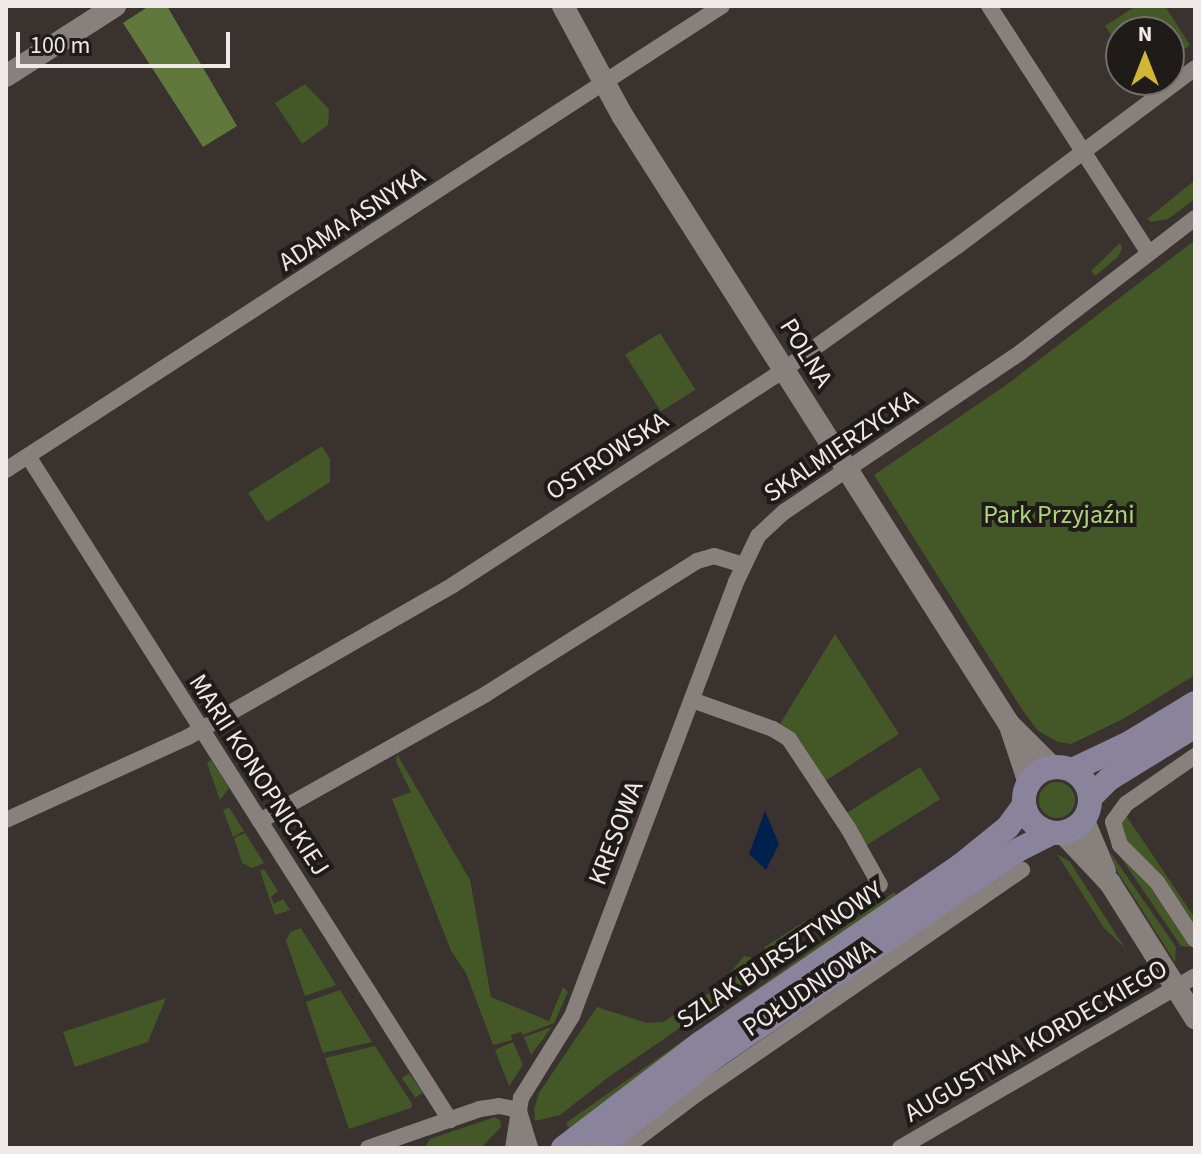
<!DOCTYPE html>
<meta charset="utf-8">
<style>
body{margin:0}
#map{position:relative;width:1201px;height:1154px;overflow:hidden;background:#39322f;font-family:"Source Sans 3",sans-serif}
div>[style]{position:absolute}
[style*='--x']{left:calc(var(--x)*1px);top:calc(var(--y)*1px);width:calc(var(--w)*1px);rotate:calc(var(--a)*1deg)}
.green>*{inset:0;background:#445727;transform-origin:0 0}
.round{border-radius:50%}
.forest>*{inset:0;background:#60783b}
.water>*{inset:0;background:#00204d}
.minor>*{height:16px;margin:-8px;padding:0 8px;transform-origin:8px;border-radius:8px;background:#88807c}
.tertiary>*{height:22px;margin:-11px;padding:0 11px;transform-origin:11px;border-radius:11px;background:#88807c}
.secondary>*{height:24px;margin:-12px;padding:0 12px;transform-origin:12px;border-radius:12px;background:#8a839c}
.secondary>.ring{margin:-12px;padding:0;box-sizing:content-box;background:none;border:24px solid #8a839c;border-radius:50%}
span{translate:-50% -50%;white-space:nowrap;text-align:center;line-height:1.15;-webkit-text-stroke:8px #1e1b19;paint-order:stroke}
.street-label{font-size:26px;color:#efeae8}
.park-label{font-size:26px;color:#aed37a}
.frame{position:absolute;inset:0;border:8px solid #efeae8;pointer-events:none}
.north{position:absolute;left:1105px;top:16px;width:80px;height:80px;box-sizing:border-box;background:#1e1b19;border:2px solid #726e6c;border-radius:50%;rotate:0deg;font-size:22px;font-weight:700;line-height:32px;text-align:center;color:#efeae8}
.north::after{content:'';display:block;margin:auto;width:28px;height:36px;background:#d4b635;clip-path:polygon(50% 0,100% 100%,50% 72%,0 100%)}
.scale{position:absolute;left:16px;top:32px;width:214px;height:36px;box-sizing:border-box;border:4px solid #efeae8;border-top:0;padding-left:10px;font-size:24px;line-height:28px;white-space:nowrap;color:#efeae8;-webkit-text-stroke:6px #1e1b19;paint-order:stroke}
</style>
<div id="map">
<div class="green">
<div style="clip-path:polygon(1136px 6px,1165px 6px,1190px 45px,1169px 61px,1169px 32px,1121px 32px,1121px 50px,1105px 26px)"></div>
<div style="clip-path:polygon(305px 84px,329px 109px,328px 125px,302px 144px,275px 103px)"></div>
<div style="clip-path:polygon(1195px 180px,1195px 199px,1168px 219px,1151px 222px,1147px 219px)"></div>
<div style="clip-path:polygon(1195px 240px,1195px 675px,1123px 719px,1071px 744px,1058px 742px,1038px 731px,1023px 711px,874px 475px,1009px 383px)"></div>
<div style="clip-path:polygon(1120px 243px,1122px 248px,1118px 257px,1095px 276px,1091px 271px)"></div>
<div style="left:660px;top:333px;width:67px;height:41px;rotate:58deg"></div>
<div style="clip-path:polygon(322px 446px,330px 459px,330px 482px,267px 522px,248px 493px)"></div>
<div style="clip-path:polygon(835px 634px,899px 734px,825px 781px,799px 740px,780px 724px)"></div>
<div style="clip-path:polygon(397px 754px,470px 880px,491px 997px,549px 1021px,563px 987px,568px 992px,554px 1023px,523px 1035px,521px 1032px,511px 1035px,512px 1040px,493px 1045px,466px 973px,451px 951px,392px 799px,411px 792px,396px 762px)"></div>
<div style="clip-path:polygon(211px 760px,229px 788px,220px 800px,207px 763px)"></div>
<div style="left:920px;top:767px;width:38px;height:88px;rotate:58deg"></div>
<div class="round" style="left:1039px;top:782px;width:36px;height:36px"></div>
<div style="clip-path:polygon(229px 807px,244px 831px,233px 837px,223px 810px)"></div>
<div style="clip-path:polygon(1125px 814px,1195px 918px,1195px 928px,1163px 876px,1124px 839px,1121px 825px)"></div>
<div style="clip-path:polygon(245px 833px,264px 863px,252px 868px,242px 863px,234px 838px)"></div>
<div style="clip-path:polygon(1110px 852px,1176px 947px,1175px 962px,1117px 871px)"></div>
<div style="clip-path:polygon(1057px 854px,1070px 862px,1125px 948px,1104px 928px)"></div>
<div style="clip-path:polygon(1119px 855px,1142px 874px,1190px 947px,1181px 946px)"></div>
<div style="clip-path:polygon(264px 869px,278px 891px,271px 897px,274px 904px,283px 899px,290px 910px,275px 915px,260px 871px)"></div>
<div style="clip-path:polygon(894px 892px,898px 897px,573px 1133px,566px 1123px)"></div>
<div style="clip-path:polygon(822px 917px,798px 938px,801px 943px,776px 962px,610px 1076px,560px 1115px,535px 1121px,534px 1109px,539px 1093px,597px 1007px,647px 1023px,663px 1022px,719px 987px,744px 956px,761px 960px,765px 947px,805px 921px,809px 926px)"></div>
<div style="clip-path:polygon(301px 928px,336px 985px,305px 996px,286px 941px,290px 932px)"></div>
<div style="clip-path:polygon(340px 990px,372px 1042px,323px 1053px,306px 1002px)"></div>
<div style="clip-path:polygon(166px 998px,148px 1042px,75px 1067px,63px 1032px)"></div>
<div style="clip-path:polygon(552px 1027px,531px 1055px,524px 1037px)"></div>
<div style="clip-path:polygon(513px 1042px,523px 1065px,509px 1086px,495px 1050px)"></div>
<div style="clip-path:polygon(375px 1046px,412px 1104px,411px 1108px,349px 1129px,325px 1058px)"></div>
<div style="left:409px;top:1073px;width:24px;height:9px;rotate:55deg"></div>
<div style="clip-path:polygon(495px 1117px,500px 1120px,501px 1127px,483px 1146px,424px 1148px,430px 1139px)"></div>
</div>
<div class="forest">
<div style="clip-path:polygon(149px 6px,167px 6px,237px 126px,203px 147px,123px 23px)"></div>
</div>
<div class="water">
<div style="clip-path:polygon(765px 811px,779px 844px,766px 870px,749px 854px)"></div>
</div>
<div class="minor">
<div style="--x:989;--y:6;--w:294;--a:57.1"></div>
<div style="--x:28;--y:456;--w:787;--a:57.56"></div>
<div style="--x:6;--y:470;--w:853;--a:-32.95"></div>
<div style="--x:692;--y:700;--w:86;--a:19.7"></div>
<div style="--x:773;--y:729;--w:19;--a:32"></div>
<div style="--x:789;--y:739;--w:107;--a:56.5"></div>
<div style="--x:848;--y:828;--w:65;--a:60.7"></div>
<div style="--x:1195;--y:756;--w:84;--a:145.2"></div>
<div style="--x:1126;--y:804;--w:22;--a:126"></div>
<div style="--x:1113;--y:822;--w:24;--a:73"></div>
<div style="--x:1120;--y:845;--w:52;--a:45"></div>
<div style="--x:1157;--y:882;--w:69;--a:56.8"></div>
<div style="--x:6;--y:820;--w:200;--a:-24.5"></div>
<div style="--x:188;--y:737;--w:305;--a:-29.8"></div>
<div style="--x:453;--y:585;--w:384;--a:-33"></div>
<div style="--x:775;--y:376;--w:222;--a:-35.5"></div>
<div style="--x:956;--y:247;--w:299;--a:-36.8"></div>
<div style="--x:260;--y:821;--w:259;--a:-29.3"></div>
<div style="--x:486;--y:694;--w:249;--a:-32.2"></div>
<div style="--x:697;--y:561;--w:18;--a:-16"></div>
<div style="--x:714;--y:556;--w:30;--a:17"></div>
<div style="--x:519;--y:1111;--w:39;--a:73"></div>
<div style="--x:368;--y:1148;--w:119;--a:-19.2"></div>
<div style="--x:480;--y:1109;--w:19;--a:-9"></div>
<div style="--x:499;--y:1106;--w:20;--a:11"></div>
<div style="--x:513;--y:1148;--w:51;--a:-80.9"></div>
<div style="--x:521;--y:1098;--w:97;--a:-58.1"></div>
<div style="--x:572;--y:1016;--w:464;--a:-69.3"></div>
<div style="--x:736;--y:582;--w:51;--a:-64.4"></div>
<div style="--x:758;--y:536;--w:35;--a:-43"></div>
<div style="--x:784;--y:512;--w:286;--a:-34"></div>
<div style="--x:1021;--y:352;--w:220;--a:-37.6"></div>
<div style="--x:625;--y:1148;--w:90;--a:-36.9"></div>
<div style="--x:697;--y:1094;--w:395;--a:-34.6"></div>
<div style="--x:900;--y:1148;--w:341;--a:-30.2"></div>
</div>
<div class="tertiary">
<div style="--x:563;--y:6;--w:124;--a:61.6"></div>
<div style="--x:622;--y:115;--w:722;--a:57.57"></div>
<div style="--x:1009;--y:724;--w:61;--a:45"></div>
<div style="--x:6;--y:76;--w:130;--a:-32.7"></div>
<div style="--x:1011;--y:729;--w:57;--a:71.6"></div>
<div style="--x:1084;--y:821;--w:54;--a:67.2"></div>
<div style="--x:1063;--y:833;--w:69;--a:46.8"></div>
<div style="--x:1110;--y:883;--w:160;--a:57.8"></div>
</div>
<div class="secondary">
<div class="ring" style="left:1024px;top:767px;width:42px;height:42px"></div>
<div style="--x:1072;--y:770;--w:63;--a:-25.3"></div>
<div style="--x:1129;--y:743;--w:77;--a:-31.2"></div>
<div style="--x:1091;--y:797;--w:25;--a:-45"></div>
<div style="--x:1109;--y:779;--w:101;--a:-31.6"></div>
<div style="--x:563;--y:1148;--w:173;--a:-37.3"></div>
<div style="--x:701;--y:1043;--w:315;--a:-34.4"></div>
<div style="--x:961;--y:865;--w:60;--a:-39"></div>
<div style="--x:1008;--y:827;--w:27;--a:-54"></div>
<div style="--x:598;--y:1148;--w:150;--a:-37.9"></div>
<div style="--x:716;--y:1056;--w:366;--a:-34.3"></div>
<div style="--x:1018;--y:850;--w:37;--a:-27"></div>
</div>
<div class="street-label">
<span style="left:352px;top:219px;rotate:-33deg">ADAMA ASNYKA</span>
<span style="left:806px;top:353px;rotate:58deg">POLNA</span>
<span style="left:841px;top:446px;rotate:-34deg">SKALMIERZYCKA</span>
<span style="left:607px;top:456px;rotate:-33deg">OSTROWSKA</span>
<span style="left:259px;top:775px;rotate:57deg">MARII KONOPNICKIEJ</span>
<span style="left:616px;top:833px;rotate:-69deg">KRESOWA</span>
<span style="left:780px;top:955px;rotate:-34deg">SZLAK BURSZTYNOWY</span>
<span style="left:809px;top:988px;rotate:-34deg">POŁUDNIOWA</span>
<span style="left:1036px;top:1041px;rotate:-30deg">AUGUSTYNA KORDECKIEGO</span>
</div>
<div class="park-label">
<span style="left:1059px;top:515px">Park Przyjaźni</span>
</div>
<div class="frame"></div>
<div class="north">N</div>
<div class="scale">100 m</div>
</div>
